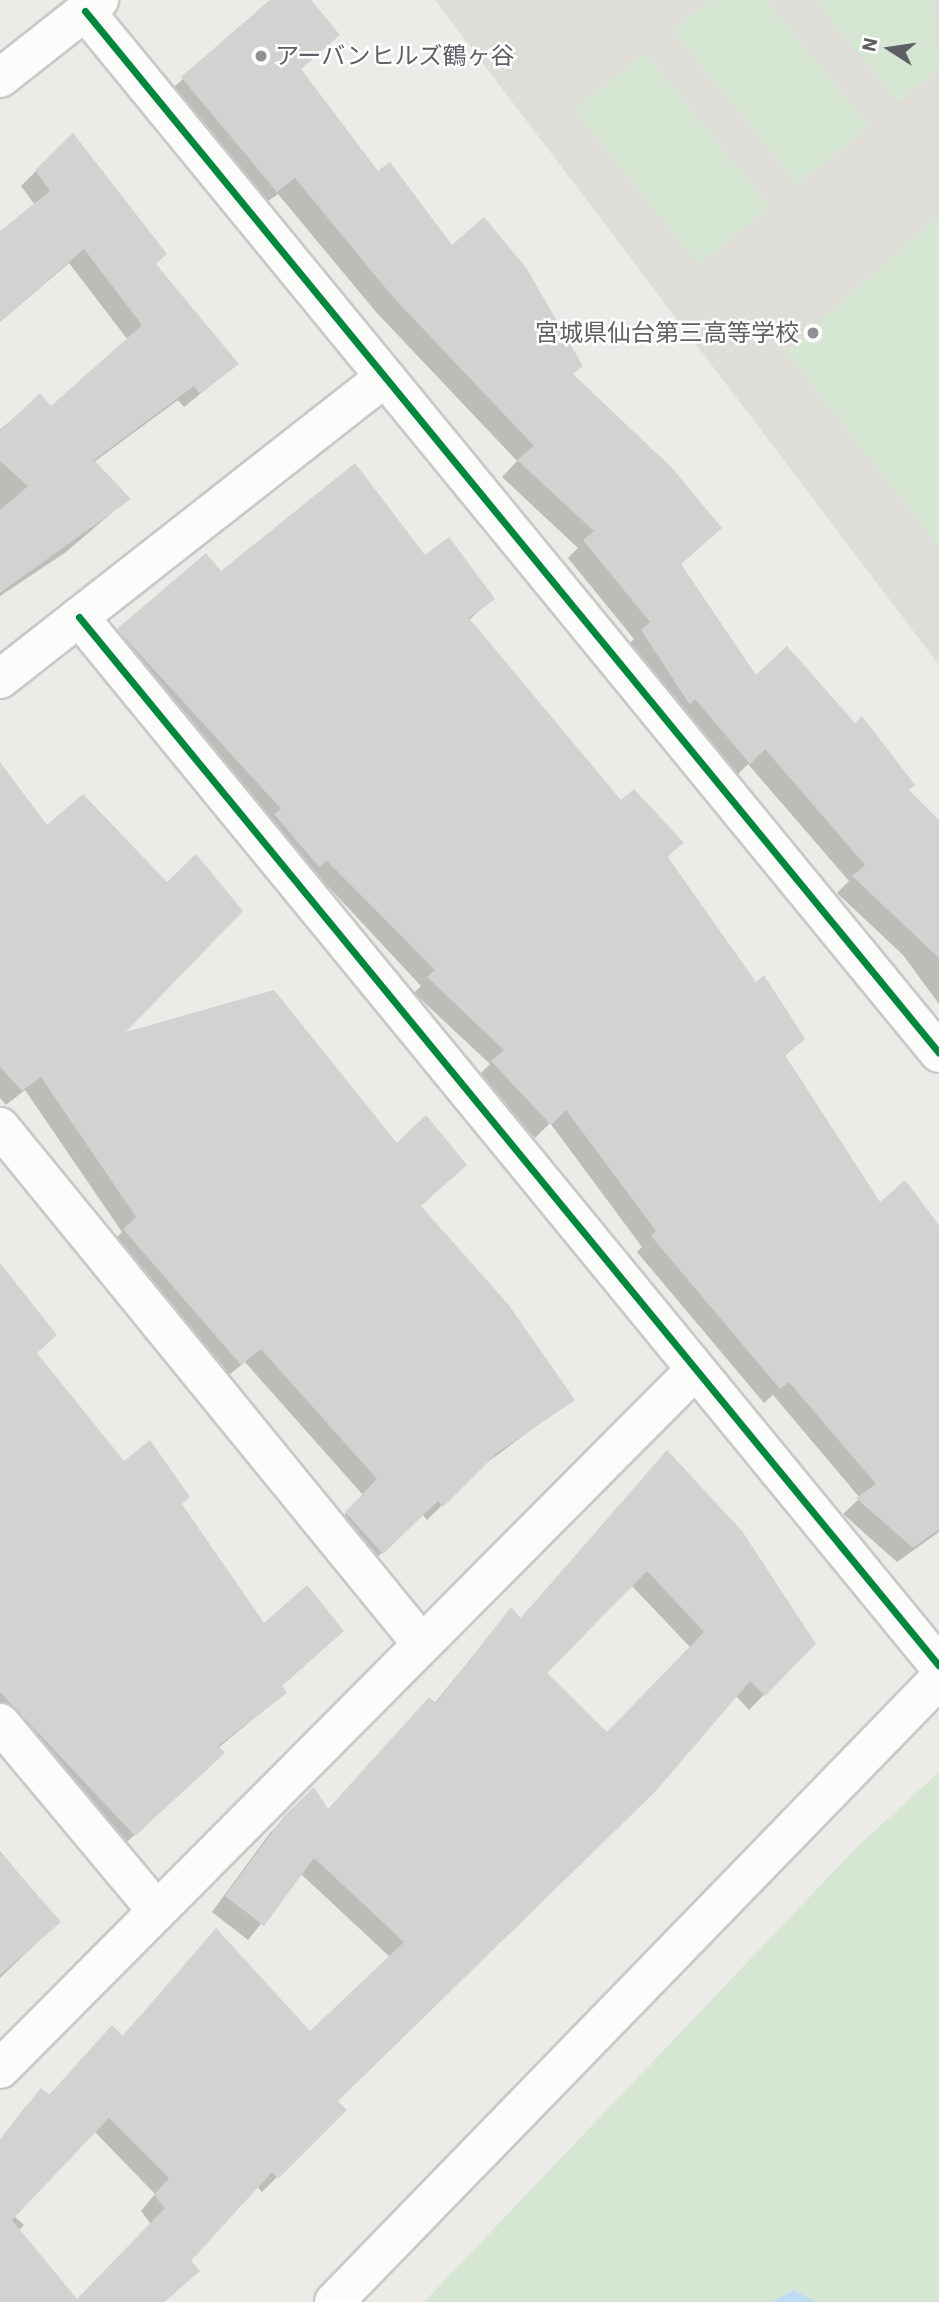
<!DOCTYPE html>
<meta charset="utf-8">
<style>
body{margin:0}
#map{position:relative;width:939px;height:2302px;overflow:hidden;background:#ecebe7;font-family:"IBM Plex Sans","Noto Sans JP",sans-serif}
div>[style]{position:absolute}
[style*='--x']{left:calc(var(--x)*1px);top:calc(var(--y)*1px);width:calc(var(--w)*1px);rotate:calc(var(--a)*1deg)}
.education>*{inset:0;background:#dfddd7}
.green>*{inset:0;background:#d5e7d3;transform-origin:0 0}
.water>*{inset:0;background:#bedcf3}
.shadow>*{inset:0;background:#0003}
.building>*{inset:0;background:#d3d2d0}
.roads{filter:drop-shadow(2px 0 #c9c9c9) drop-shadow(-2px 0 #c9c9c9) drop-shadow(0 2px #c9c9c9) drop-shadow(0 -2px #c9c9c9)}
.minor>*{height:38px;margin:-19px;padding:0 19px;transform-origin:19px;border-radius:19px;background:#fcfcfb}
.cycleway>*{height:7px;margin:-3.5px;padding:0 3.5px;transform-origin:3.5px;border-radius:3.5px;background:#00873e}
.dots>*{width:19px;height:19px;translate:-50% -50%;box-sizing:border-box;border:4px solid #fff;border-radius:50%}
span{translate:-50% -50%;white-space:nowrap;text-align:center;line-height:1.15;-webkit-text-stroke:5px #fff;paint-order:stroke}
.poi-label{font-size:24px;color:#5d6064}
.left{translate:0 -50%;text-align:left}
.right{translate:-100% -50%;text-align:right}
.north{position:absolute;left:855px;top:14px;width:70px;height:70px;-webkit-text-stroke:5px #fff;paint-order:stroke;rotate:282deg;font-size:19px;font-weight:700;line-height:28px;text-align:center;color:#5d6064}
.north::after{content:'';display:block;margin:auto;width:24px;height:32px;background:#5d6064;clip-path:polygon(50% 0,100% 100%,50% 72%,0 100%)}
</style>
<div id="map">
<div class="education">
<div style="clip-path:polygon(435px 0,939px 0,939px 665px)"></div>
</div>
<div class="green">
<div style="clip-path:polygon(710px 0,766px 0,869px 126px,798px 184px,673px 31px)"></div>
<div style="clip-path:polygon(815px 0,934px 0,939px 69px,898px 102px)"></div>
<div style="left:645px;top:53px;width:198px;height:91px;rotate:51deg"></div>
<div style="clip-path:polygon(939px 216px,939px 547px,786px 351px)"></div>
<div style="clip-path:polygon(939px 1772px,939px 2302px,424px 2302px,857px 1847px)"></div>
</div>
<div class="water">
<div style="clip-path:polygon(794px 2290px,816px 2302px,772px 2302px)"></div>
</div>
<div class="shadow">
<div style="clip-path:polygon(273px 0,309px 0,321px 51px,300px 70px,378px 173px,720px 528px,679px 566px,756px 677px,907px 791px,939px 823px,939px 1004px,903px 955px,837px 893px,849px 881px,748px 764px,733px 779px,625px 648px,634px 639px,568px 558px,578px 548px,502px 477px,517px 461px,376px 312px,278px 194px,260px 207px,166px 94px)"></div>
<div style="clip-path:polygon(72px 135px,154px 264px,237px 364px,184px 407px,178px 400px,94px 462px,128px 499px,66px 552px,0 596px,0 430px,40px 395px,51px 408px,128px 340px,69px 263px,0 322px,0 232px,35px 205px,21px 186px)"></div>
<div style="clip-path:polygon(424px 558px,492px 599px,469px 620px,621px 803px,681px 843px,666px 858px,755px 985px,803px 1039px,784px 1057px,880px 1205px,939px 1228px,939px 1532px,897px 1562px,843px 1514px,860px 1498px,773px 1395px,764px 1403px,637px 1252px,642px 1247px,550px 1123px,535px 1138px,478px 1076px,490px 1064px,414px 993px,421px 986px,103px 645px,220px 573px)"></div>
<div style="clip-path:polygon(0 765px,120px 1035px,419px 1207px,572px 1399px,480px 1468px,427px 1520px,422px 1514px,367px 1567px,332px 1528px,363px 1495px,245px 1362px,225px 1378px,109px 1245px,122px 1232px,25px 1090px,6px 1105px,0 1098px)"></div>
<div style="clip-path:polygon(0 1281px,35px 1354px,124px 1464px,180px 1505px,285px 1693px,218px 1748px,208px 1768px,119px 1849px,0 1722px)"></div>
<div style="clip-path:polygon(evenodd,667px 1452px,814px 1644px,749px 1710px,736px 1696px,335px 2101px,344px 2110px,262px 2192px,257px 2186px,189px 2261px,183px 2285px,164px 2302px,0 2302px,0 2140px,27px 2105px,41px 2091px,48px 2097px,122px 2037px,216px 1930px,310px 2033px,390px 1957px,301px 1874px,248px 1940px,212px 1912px,270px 1833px,314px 1789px,327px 1810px,434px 1704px,511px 1609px,520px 1619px,667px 1452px,631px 1585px,690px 1647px,606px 1734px,544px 1673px,631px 1585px,667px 1452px,94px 2131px,155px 2194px,141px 2211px,151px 2224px,77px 2301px,18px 2231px,24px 2225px,14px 2216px,94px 2131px)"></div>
<div style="clip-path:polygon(0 1851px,58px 1922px,0 1978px)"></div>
</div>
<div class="building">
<div style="clip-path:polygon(270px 0,311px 0,340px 35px,301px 69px,378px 171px,390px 162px,452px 245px,484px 217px,527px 269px,583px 366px,573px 374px,672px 468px,722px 528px,681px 564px,756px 675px,787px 646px,855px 723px,862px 716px,915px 785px,909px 790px,939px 820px,939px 958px,852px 876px,865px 865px,765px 749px,750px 764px,695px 699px,690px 705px,641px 630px,650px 622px,583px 540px,594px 531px,517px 460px,534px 446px,392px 296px,295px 178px,277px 192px,181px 77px)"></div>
<div style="clip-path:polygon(73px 133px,167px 254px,156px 264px,239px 364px,200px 394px,194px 386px,94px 460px,131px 499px,0 593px,0 510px,28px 486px,0 461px,0 431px,40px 393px,51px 406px,142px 325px,84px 249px,0 322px,0 231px,50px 191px,35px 170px)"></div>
<div style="clip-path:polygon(355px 463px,425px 555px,449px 537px,495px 599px,469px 618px,621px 800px,634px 789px,684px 843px,667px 856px,756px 982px,764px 975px,805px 1039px,785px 1055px,880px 1202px,905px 1180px,939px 1225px,939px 1529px,913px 1548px,856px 1498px,876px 1484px,789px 1382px,780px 1389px,651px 1236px,656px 1231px,566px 1110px,551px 1125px,491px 1061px,504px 1050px,427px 977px,435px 970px,327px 861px,319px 867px,274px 814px,281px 809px,117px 629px,206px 553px,221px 571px)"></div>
<div style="clip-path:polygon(0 762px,47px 825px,83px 794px,167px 882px,196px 854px,243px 911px,126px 1032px,274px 990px,397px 1143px,426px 1115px,467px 1165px,421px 1206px,508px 1304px,575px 1400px,497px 1453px,443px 1507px,438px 1501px,383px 1554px,345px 1512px,377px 1479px,261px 1349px,241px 1365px,123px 1229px,136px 1217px,41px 1077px,22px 1091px,0 1067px)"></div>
<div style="clip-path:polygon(0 1263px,57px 1335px,37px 1353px,124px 1461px,150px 1440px,190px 1497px,182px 1504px,264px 1623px,307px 1585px,344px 1631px,282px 1686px,287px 1693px,218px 1746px,225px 1753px,135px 1836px,0 1692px)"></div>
<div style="clip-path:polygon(evenodd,667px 1450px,742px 1531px,816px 1644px,765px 1696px,750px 1681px,656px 1791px,338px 2101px,347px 2110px,278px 2179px,272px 2172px,191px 2261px,200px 2271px,164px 2302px,0 2302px,0 2140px,41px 2088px,49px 2095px,112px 2025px,123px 2036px,216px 1928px,310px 2031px,404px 1942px,314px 1858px,264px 1926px,225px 1896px,284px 1816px,314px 1787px,328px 1809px,429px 1697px,436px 1703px,511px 1607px,521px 1618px,667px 1450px,647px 1571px,704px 1632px,607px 1732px,547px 1673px,647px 1571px,667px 1450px,109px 2118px,169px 2178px,154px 2195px,165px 2208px,77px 2299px,12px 2220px,109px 2118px)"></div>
<div style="clip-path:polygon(0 1852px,61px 1922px,0 1975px)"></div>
</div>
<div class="roads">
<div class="minor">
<div style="--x:85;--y:11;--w:1347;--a:50.66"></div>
<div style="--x:0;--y:78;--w:126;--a:-38.2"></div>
<div style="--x:79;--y:617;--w:1356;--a:50.65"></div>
<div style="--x:0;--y:679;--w:489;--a:-38.1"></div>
<div style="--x:0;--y:1127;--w:667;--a:50.78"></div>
<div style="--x:0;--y:1723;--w:245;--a:50.1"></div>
<div style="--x:0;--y:2069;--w:986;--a:-45.16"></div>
<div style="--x:334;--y:2302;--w:868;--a:-45.84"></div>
</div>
</div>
<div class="cycleway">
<div style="--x:85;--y:11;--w:1347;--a:50.66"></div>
<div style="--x:79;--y:617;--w:1356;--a:50.65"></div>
</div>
<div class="dots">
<div style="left:261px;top:56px;background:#8f9192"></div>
<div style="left:813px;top:333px;background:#8f9192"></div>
</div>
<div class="poi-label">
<span class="left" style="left:275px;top:56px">アーバンヒルズ鶴ヶ谷</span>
<span class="right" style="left:799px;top:333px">宮城県仙台第三高等学校</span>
</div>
<div class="north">N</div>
</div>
